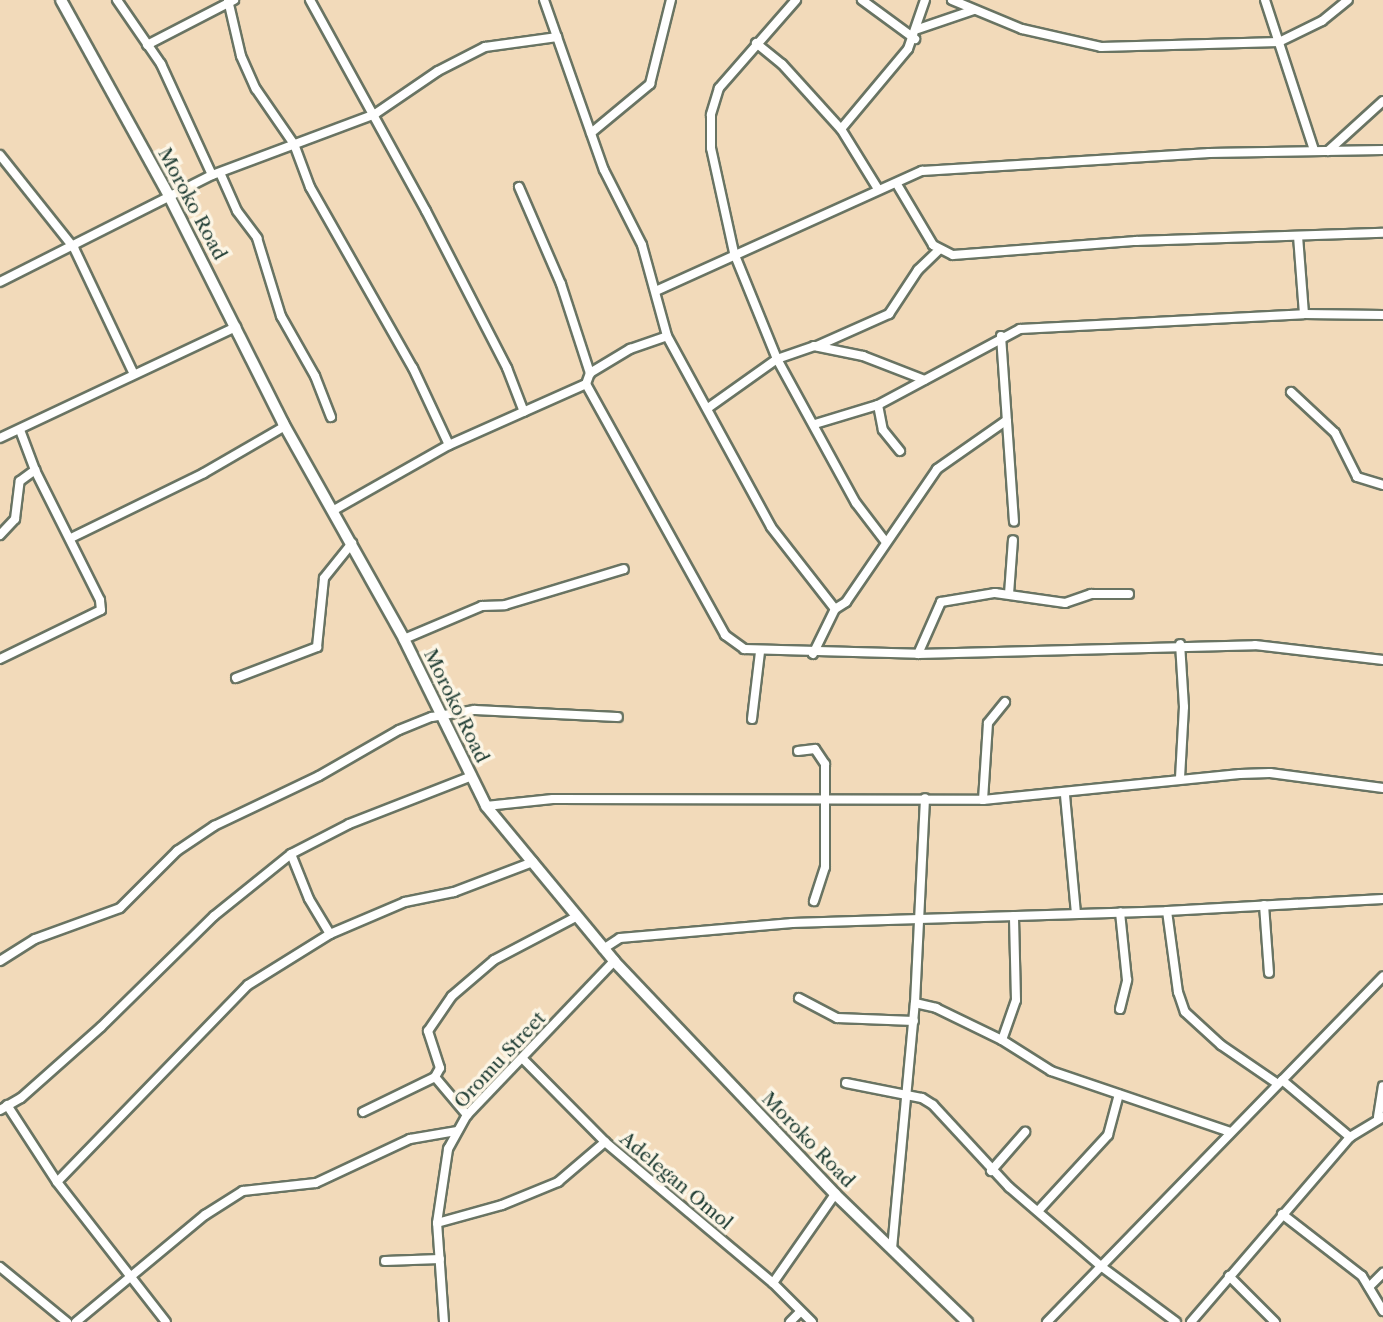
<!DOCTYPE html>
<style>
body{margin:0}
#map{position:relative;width:1383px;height:1322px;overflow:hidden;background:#f2daba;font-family:"Libre Caslon Text",serif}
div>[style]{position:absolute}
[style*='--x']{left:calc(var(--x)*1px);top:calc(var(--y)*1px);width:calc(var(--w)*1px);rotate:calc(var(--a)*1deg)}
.roads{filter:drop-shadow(2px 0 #697463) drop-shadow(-2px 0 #697463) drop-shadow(0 2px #697463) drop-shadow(0 -2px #697463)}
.street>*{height:8px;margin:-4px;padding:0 4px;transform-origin:4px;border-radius:4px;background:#fff}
.secondary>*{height:10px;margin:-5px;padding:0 5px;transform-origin:5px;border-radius:5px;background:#fff}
span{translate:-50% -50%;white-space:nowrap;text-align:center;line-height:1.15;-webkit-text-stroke:7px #fcf5e5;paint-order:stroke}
.street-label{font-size:19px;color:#1f3d34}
</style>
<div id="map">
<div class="roads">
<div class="street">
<div style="--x:117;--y:0;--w:78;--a:55.5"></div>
<div style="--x:161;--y:64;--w:122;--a:65.3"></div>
<div style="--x:228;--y:0;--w:57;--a:76.9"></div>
<div style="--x:241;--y:56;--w:36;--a:66"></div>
<div style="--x:256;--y:89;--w:67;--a:55.4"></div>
<div style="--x:294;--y:144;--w:46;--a:69.6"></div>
<div style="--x:310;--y:187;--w:208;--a:60.4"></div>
<div style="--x:413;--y:368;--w:85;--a:64.9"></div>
<div style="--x:310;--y:0;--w:241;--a:61.2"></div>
<div style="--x:426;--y:211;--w:177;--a:62.7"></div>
<div style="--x:507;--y:368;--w:47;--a:68.9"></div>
<div style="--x:544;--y:0;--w:180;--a:70.6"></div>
<div style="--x:604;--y:170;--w:84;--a:63.1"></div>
<div style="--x:642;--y:245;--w:94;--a:74.6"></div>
<div style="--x:667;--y:336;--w:217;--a:61.4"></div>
<div style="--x:771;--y:527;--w:104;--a:52"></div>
<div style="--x:796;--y:0;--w:117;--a:131.2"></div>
<div style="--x:719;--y:88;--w:28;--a:107"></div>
<div style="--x:711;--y:115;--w:33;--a:90"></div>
<div style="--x:711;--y:148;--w:107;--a:77.6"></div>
<div style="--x:734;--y:253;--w:114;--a:67.9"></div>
<div style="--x:777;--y:359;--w:164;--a:61.3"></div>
<div style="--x:856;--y:503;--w:48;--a:52.7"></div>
<div style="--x:862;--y:0;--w:66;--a:36.3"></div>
<div style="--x:952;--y:0;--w:76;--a:22.5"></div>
<div style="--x:1022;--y:29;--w:81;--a:12.8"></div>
<div style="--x:1101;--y:47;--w:178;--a:-1.6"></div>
<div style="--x:1279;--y:42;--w:48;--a:-26"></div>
<div style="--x:1322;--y:21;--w:33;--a:-39"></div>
<div style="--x:1265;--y:0;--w:158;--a:71.9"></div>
<div style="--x:918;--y:29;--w:59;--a:-18.7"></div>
<div style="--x:756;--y:43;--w:33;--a:39"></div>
<div style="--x:782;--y:64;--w:88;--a:47.8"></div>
<div style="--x:841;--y:129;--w:70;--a:58.3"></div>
<div style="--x:147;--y:45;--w:98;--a:-27.3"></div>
<div style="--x:841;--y:129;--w:104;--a:-50.1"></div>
<div style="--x:908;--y:49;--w:52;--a:-70.9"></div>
<div style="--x:591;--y:133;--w:77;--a:-39.7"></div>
<div style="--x:650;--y:84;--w:87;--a:-76"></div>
<div style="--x:1328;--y:151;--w:74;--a:-42.3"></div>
<div style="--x:0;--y:155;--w:119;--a:51.5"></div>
<div style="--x:74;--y:248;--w:137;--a:64.6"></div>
<div style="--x:221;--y:175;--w:39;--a:66"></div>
<div style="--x:237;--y:211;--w:34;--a:53"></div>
<div style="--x:257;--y:238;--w:82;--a:72.9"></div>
<div style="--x:281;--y:316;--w:69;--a:60.5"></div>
<div style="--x:315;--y:376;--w:44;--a:68.7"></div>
<div style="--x:898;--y:186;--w:69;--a:59.3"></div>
<div style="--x:933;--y:245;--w:22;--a:27"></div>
<div style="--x:953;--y:255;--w:184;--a:-4.4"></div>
<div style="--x:1136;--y:241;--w:247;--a:-1.9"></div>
<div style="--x:519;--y:187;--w:106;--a:66.6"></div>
<div style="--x:561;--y:284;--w:94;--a:72"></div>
<div style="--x:1298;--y:236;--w:78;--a:85.6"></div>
<div style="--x:0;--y:282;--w:237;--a:-26.8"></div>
<div style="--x:212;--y:175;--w:174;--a:-20.5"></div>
<div style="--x:375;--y:114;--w:76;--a:-34.3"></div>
<div style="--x:438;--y:71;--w:53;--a:-27.1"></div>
<div style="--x:485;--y:47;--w:73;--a:-7.9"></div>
<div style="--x:658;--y:290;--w:290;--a:-24.3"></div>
<div style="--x:922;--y:171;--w:288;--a:-3.6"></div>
<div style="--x:1209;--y:153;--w:174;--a:-1"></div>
<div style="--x:1001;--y:336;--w:186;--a:86"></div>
<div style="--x:817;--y:346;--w:79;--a:-24"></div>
<div style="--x:889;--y:314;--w:53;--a:-56.6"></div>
<div style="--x:918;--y:270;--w:28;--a:-44"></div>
<div style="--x:586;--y:384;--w:287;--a:61"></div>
<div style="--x:725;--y:635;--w:24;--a:36"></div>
<div style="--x:744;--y:649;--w:174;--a:1.6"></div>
<div style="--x:918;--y:654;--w:337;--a:-1.5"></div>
<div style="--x:1255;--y:645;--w:129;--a:6.7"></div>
<div style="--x:1291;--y:392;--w:60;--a:43"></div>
<div style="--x:1335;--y:433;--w:49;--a:63.4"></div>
<div style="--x:1357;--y:477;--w:27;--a:17"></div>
<div style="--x:878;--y:405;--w:25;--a:79"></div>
<div style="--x:883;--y:430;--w:27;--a:51"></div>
<div style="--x:708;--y:408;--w:85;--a:-35.4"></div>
<div style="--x:777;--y:359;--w:39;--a:-19"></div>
<div style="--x:814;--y:346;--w:50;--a:11.5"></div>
<div style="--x:863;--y:356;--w:66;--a:21.2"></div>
<div style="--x:815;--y:424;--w:66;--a:-16.8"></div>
<div style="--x:878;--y:405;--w:161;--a:-28.2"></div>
<div style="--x:1020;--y:329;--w:284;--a:-3"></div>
<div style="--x:1304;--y:314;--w:79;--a:0.7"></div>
<div style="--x:0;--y:438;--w:261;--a:-25.2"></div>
<div style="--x:334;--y:510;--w:132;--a:-29.5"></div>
<div style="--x:449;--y:445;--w:150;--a:-24"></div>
<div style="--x:586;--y:384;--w:12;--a:-70"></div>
<div style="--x:590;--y:373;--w:47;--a:-31"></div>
<div style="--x:630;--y:349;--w:39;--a:-19"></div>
<div style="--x:0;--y:535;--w:22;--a:-47"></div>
<div style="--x:15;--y:519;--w:38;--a:-83"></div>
<div style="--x:20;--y:481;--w:19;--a:-36"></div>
<div style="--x:71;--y:538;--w:148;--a:-26"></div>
<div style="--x:204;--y:473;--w:94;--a:-30.1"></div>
<div style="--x:1009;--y:594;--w:54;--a:-85.8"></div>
<div style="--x:404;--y:639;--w:85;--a:-22.9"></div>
<div style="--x:482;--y:606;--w:23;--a:-2"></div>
<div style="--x:505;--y:605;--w:124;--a:-16.8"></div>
<div style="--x:813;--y:654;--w:50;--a:-63.9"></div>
<div style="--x:835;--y:609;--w:13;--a:-32"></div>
<div style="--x:846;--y:602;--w:161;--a:-55.6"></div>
<div style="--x:937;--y:469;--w:85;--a:-35"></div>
<div style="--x:918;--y:654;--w:57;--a:-66.1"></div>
<div style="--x:941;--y:602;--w:55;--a:-9.5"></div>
<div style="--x:995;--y:593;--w:71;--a:8.1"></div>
<div style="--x:1065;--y:603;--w:28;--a:-19"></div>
<div style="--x:1091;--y:594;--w:38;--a:0"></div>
<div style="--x:0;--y:659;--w:112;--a:-25.9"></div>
<div style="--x:101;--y:610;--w:10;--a:-96"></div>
<div style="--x:100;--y:600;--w:145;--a:-116.6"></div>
<div style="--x:35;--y:470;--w:43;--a:-110.6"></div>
<div style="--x:236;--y:678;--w:87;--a:-20.9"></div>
<div style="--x:317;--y:647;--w:69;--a:-84.2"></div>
<div style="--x:324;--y:578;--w:45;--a:-51.3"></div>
<div style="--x:752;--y:719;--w:67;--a:-83.2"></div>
<div style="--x:798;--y:751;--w:17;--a:-7"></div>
<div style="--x:815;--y:749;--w:18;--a:56"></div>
<div style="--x:825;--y:764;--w:103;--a:90"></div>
<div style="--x:825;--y:867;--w:36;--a:108"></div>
<div style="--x:1180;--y:778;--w:71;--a:-86.8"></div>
<div style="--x:1184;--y:707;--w:63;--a:-93.6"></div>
<div style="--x:1065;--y:795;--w:119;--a:84.7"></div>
<div style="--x:983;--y:800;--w:77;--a:-86.3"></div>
<div style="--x:988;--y:723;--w:27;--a:-51"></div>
<div style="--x:486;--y:806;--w:67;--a:-6"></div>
<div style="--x:553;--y:799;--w:430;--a:0.1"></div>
<div style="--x:983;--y:800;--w:258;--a:-5.8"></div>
<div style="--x:1240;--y:774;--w:30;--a:-2"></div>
<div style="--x:1270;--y:773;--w:114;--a:7.6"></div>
<div style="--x:291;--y:854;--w:48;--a:68.2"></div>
<div style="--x:309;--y:899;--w:41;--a:59"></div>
<div style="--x:1264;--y:905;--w:68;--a:85.8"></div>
<div style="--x:1167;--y:911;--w:82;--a:82.3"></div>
<div style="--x:1178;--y:992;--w:21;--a:71"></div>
<div style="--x:1185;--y:1012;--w:49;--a:42.5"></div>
<div style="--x:1221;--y:1045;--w:69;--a:34.4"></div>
<div style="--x:603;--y:949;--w:20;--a:-33"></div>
<div style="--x:620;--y:938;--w:173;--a:-5"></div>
<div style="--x:792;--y:923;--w:375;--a:-1.8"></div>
<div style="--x:1167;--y:911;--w:216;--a:-3.2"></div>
<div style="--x:0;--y:961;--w:41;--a:-32.2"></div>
<div style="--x:35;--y:939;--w:90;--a:-20"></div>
<div style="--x:120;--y:908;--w:81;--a:-45"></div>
<div style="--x:177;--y:851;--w:45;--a:-34"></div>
<div style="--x:214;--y:826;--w:116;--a:-25.5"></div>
<div style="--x:319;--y:776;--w:92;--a:-29.9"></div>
<div style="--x:399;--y:730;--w:35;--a:-22"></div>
<div style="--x:432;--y:717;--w:43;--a:-9.5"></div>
<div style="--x:474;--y:710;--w:144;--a:2.8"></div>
<div style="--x:799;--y:998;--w:43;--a:27.8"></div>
<div style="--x:837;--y:1018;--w:77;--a:2.2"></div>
<div style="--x:915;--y:1003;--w:22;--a:13"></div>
<div style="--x:936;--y:1008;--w:73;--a:25.9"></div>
<div style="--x:1002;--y:1040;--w:58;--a:32.3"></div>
<div style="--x:1051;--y:1071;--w:189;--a:18.8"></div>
<div style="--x:1120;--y:1009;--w:30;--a:-76"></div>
<div style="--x:1127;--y:980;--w:68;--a:-95.9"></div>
<div style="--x:1002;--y:1040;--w:42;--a:-70.7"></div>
<div style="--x:1016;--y:1000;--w:84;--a:-91.4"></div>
<div style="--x:523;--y:1059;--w:117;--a:45.3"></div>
<div style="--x:605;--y:1142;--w:219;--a:40"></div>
<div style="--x:773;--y:1283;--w:55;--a:45"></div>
<div style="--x:435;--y:1077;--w:10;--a:-61"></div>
<div style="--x:440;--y:1068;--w:39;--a:-108"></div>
<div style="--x:428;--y:1031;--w:42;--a:-55.6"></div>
<div style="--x:452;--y:996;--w:55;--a:-40.6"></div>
<div style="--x:494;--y:960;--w:93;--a:-27.7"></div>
<div style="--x:1282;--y:1080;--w:89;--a:40"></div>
<div style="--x:846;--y:1083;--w:77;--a:11.2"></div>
<div style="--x:922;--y:1098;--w:13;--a:32"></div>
<div style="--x:933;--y:1105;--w:112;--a:47.2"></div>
<div style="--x:1009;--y:1187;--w:123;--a:40.7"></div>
<div style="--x:1102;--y:1267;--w:92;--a:36.6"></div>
<div style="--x:7;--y:1105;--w:92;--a:57"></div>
<div style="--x:57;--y:1182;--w:177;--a:52.1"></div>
<div style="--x:0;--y:1110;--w:24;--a:-30"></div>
<div style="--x:21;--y:1098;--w:107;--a:-41.6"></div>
<div style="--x:101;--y:1027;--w:158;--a:-44.5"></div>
<div style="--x:214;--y:916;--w:99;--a:-38.8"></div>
<div style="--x:291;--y:854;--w:65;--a:-27.3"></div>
<div style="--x:349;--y:824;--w:132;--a:-21.3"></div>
<div style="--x:363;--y:1112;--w:80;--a:-25.9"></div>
<div style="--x:435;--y:1077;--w:50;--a:49.9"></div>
<div style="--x:1378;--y:1117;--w:31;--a:-81"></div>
<div style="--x:991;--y:1171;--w:52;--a:-48.9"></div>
<div style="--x:57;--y:1182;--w:274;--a:-45.9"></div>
<div style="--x:248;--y:985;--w:97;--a:-31.9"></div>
<div style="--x:330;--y:934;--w:82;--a:-23.1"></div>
<div style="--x:405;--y:902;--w:50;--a:-11.5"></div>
<div style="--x:454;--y:892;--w:85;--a:-20.8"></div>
<div style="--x:1039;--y:1210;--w:102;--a:-47.4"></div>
<div style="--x:1108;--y:1135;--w:42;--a:-75"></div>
<div style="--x:1282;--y:1214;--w:101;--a:37.8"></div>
<div style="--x:1362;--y:1276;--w:41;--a:59"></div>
<div style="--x:437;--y:1223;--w:67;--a:-15.5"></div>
<div style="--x:502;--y:1205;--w:61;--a:-22.3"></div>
<div style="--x:558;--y:1182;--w:62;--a:-40.4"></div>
<div style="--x:892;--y:1249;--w:247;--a:-84.7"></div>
<div style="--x:915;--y:1003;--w:205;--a:-87.2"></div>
<div style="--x:385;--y:1261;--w:55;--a:-2.1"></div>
<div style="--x:0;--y:1267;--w:87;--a:39.4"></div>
<div style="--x:1229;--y:1276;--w:65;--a:45"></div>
<div style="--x:773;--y:1283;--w:108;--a:-55.1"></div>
<div style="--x:1369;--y:1287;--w:20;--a:-45"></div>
<div style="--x:76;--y:1322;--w:168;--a:-39.7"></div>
<div style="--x:205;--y:1215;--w:45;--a:-32.3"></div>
<div style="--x:243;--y:1191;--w:73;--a:-6.3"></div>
<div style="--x:316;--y:1183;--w:104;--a:-25.1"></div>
<div style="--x:410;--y:1139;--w:48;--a:-9.7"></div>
<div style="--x:444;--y:1322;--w:99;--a:-94"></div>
<div style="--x:437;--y:1223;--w:75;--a:-81.5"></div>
<div style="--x:448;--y:1149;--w:39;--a:-61"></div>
<div style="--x:467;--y:1115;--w:213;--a:-46.3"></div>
<div style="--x:790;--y:1322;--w:14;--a:-45"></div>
<div style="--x:1047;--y:1322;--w:482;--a:-45.8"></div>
<div style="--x:1191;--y:1322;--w:244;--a:-49.3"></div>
<div style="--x:1350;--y:1137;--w:39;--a:-31"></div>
</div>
<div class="secondary">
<div style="--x:61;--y:0;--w:224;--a:61.1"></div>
<div style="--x:169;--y:196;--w:254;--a:63.3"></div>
<div style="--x:283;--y:423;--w:248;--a:60.7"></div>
<div style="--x:404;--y:639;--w:186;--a:63.8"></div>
<div style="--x:486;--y:806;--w:201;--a:50.4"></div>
<div style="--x:614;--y:961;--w:321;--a:46.5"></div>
<div style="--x:835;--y:1194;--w:184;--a:44.1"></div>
</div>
</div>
<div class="street-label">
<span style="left:192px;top:204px;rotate:62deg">Moroko Road</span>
<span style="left:456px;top:706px;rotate:64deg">Moroko Road</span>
<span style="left:500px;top:1060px;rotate:-47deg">Oromu Street</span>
<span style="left:808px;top:1140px;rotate:46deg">Moroko Road</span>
<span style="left:676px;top:1181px;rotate:40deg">Adelegan Omol</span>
</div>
</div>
